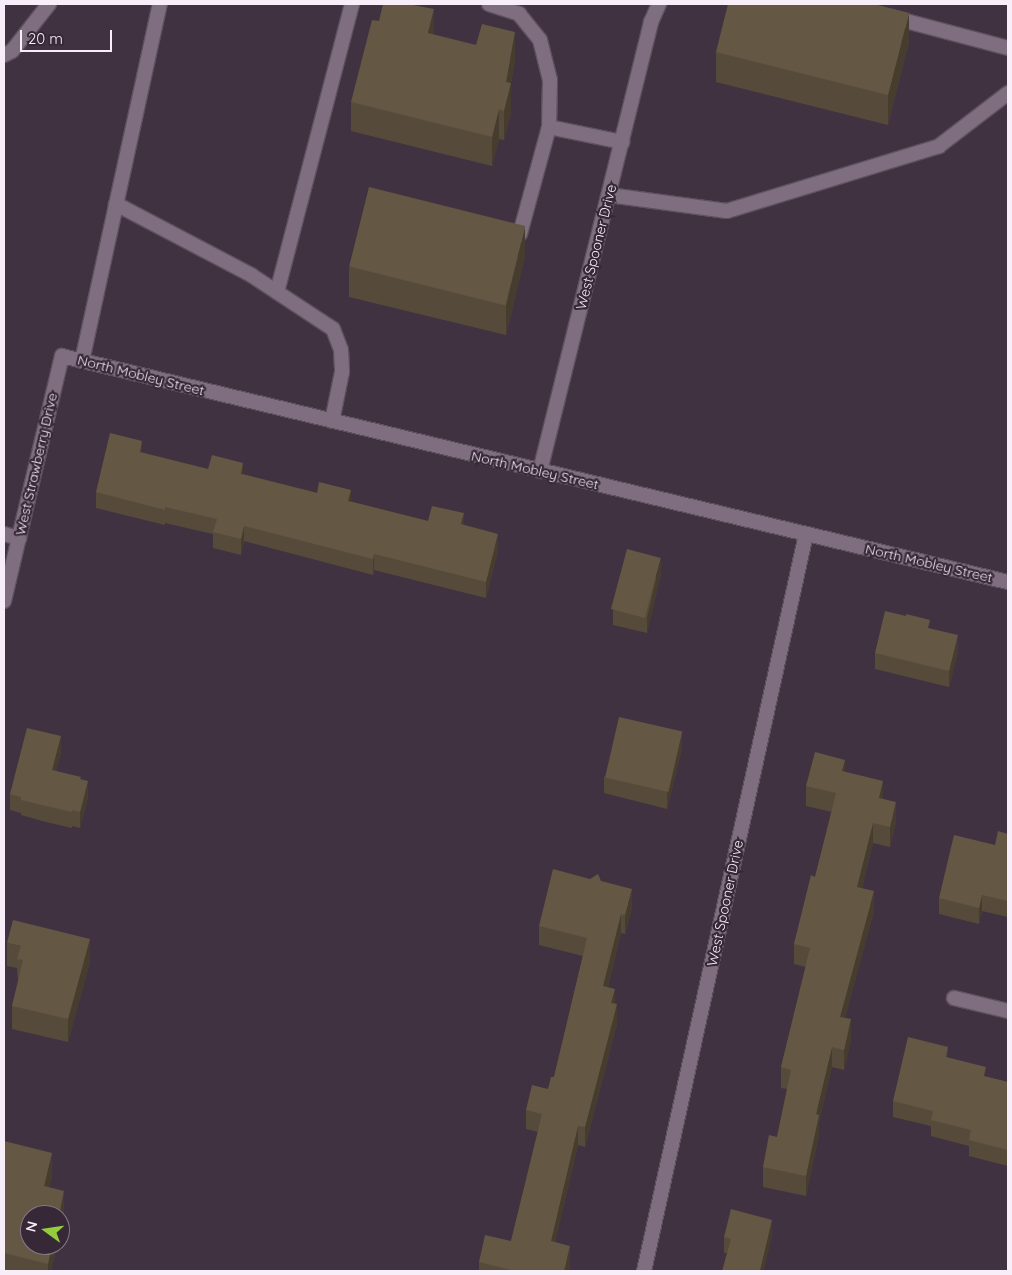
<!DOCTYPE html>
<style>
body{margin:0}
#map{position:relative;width:1012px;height:1275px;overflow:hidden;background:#413242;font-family:Quicksand,sans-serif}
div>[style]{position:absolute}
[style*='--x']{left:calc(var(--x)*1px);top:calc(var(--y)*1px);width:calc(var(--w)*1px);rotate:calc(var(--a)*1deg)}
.roads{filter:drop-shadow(1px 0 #5d515e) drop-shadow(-1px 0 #5d515e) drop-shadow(0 1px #5d515e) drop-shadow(0 -1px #5d515e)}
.service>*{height:14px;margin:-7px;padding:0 7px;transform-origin:7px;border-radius:7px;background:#7f6e80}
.minor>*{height:14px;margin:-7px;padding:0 7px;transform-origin:7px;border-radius:7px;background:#7f6e80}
.wall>*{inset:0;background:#564b3a}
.shaded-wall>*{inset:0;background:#463d2f}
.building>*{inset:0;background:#645743;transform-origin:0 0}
span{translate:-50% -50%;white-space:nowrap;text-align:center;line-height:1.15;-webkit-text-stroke:4.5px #372838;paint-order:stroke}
.street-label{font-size:14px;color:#f8eef9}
.frame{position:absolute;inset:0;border:5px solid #f8eef9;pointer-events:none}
.north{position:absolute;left:20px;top:1205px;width:50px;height:50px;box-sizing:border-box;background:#372838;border:1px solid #847785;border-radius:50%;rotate:284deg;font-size:14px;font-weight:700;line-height:20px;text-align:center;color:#f8eef9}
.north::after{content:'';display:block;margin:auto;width:18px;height:22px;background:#93cc3d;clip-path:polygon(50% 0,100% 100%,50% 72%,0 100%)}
.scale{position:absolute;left:20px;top:30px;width:92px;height:22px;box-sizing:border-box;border:2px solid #f8eef9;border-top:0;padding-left:6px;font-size:15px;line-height:18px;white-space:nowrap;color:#f8eef9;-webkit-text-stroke:4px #372838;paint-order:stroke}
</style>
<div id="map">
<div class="roads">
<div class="service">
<div style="--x:489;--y:4;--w:32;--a:18"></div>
<div style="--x:519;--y:14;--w:33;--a:51"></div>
<div style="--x:540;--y:40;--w:41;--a:76"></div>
<div style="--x:550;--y:80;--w:47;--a:91.2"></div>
<div style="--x:549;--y:127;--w:111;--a:105.2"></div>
<div style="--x:891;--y:17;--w:121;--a:14.8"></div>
<div style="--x:651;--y:22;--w:20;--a:-66"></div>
<div style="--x:4;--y:55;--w:9;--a:-27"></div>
<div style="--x:12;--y:51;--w:60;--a:-51.8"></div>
<div style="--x:549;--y:127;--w:75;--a:11.6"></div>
<div style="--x:609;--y:195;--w:119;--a:7.7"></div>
<div style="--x:727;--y:211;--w:222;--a:-17"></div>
<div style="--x:939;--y:146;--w:87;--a:-37.5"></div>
<div style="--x:116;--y:204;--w:153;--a:27.7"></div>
<div style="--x:251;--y:275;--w:98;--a:33.4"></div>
<div style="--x:333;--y:329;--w:22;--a:69"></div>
<div style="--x:341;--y:350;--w:22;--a:87"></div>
<div style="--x:342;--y:372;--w:50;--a:101.5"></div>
<div style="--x:277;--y:292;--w:298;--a:-75.4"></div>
<div style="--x:82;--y:361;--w:365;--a:-77.7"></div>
</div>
<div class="minor">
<div style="--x:540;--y:471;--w:463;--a:-76.1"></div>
<div style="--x:4;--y:534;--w:16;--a:15"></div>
<div style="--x:4;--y:601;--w:252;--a:-76.7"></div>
<div style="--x:62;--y:356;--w:973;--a:13.44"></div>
<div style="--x:954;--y:998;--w:56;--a:13.5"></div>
<div style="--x:644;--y:1271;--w:755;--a:-77.6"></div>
</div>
</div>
<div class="wall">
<div style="clip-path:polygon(434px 35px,515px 61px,511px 83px,511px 113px,504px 140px,499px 139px,492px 166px,351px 131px,351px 102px)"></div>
<div style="clip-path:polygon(909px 42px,888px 125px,716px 82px,716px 52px)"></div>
<div style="clip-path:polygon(525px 256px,506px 335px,349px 297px,349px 267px)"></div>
<div style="clip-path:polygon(142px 453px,208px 469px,243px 474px,428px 521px,464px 525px,498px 550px,486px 598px,374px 570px,373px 575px,244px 541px,241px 555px,213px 548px,213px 534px,165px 523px,165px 525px,96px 508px,96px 492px)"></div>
<div style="clip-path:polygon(661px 574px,647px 633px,613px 625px,613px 609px)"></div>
<div style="clip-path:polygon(930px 628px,958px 651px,949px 687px,875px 669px,875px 653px)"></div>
<div style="clip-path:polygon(682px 748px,667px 809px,604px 793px,604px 777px)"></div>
<div style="clip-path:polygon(61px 752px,56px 771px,81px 780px,88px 797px,80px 828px,72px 826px,72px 828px,46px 822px,21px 815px,21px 813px,10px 810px,10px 794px)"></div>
<div style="clip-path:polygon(845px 772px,883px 799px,896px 822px,890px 847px,873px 843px,862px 888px,874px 911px,845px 1018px,851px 1040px,844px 1070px,832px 1067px,819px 1122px,819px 1135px,806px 1196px,763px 1187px,763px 1167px,777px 1137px,787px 1089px,781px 1088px,781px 1067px,806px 967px,794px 964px,794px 944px,815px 877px,832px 812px,806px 806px,806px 786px)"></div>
<div style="clip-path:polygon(1008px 834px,1008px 917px,982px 911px,979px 924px,939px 914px,939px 898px,995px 845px)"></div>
<div style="clip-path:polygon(601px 881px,632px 908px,625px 934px,621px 933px,608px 987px,615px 1004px,617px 1024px,585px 1147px,578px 1145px,555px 1242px,570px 1265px,569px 1271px,479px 1271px,479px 1262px,511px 1241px,538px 1132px,526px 1129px,526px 1110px,548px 1089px,554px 1077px,583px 956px,539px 945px,539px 926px)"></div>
<div style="clip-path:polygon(7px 943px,90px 962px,68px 1042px,12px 1029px,12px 1006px,18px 982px,17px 968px,7px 966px)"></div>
<div style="clip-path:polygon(948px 1058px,986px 1077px,1008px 1082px,1008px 1166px,969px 1156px,969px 1146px,931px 1136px,931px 1126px,893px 1117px,893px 1101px)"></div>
<div style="clip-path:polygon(4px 1141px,52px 1176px,49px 1187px,64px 1214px,60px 1233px,60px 1215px,30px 1245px,57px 1245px,51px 1271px,4px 1271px)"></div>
<div style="clip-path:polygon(772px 1236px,727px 1253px,724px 1253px,724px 1237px)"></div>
</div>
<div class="shaded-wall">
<div style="clip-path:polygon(434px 9px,434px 38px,428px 33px)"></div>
<div style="clip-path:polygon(909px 13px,909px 42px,888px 125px,888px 95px)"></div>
<div style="clip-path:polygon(515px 32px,515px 61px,510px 88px,511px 83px,511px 113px,504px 140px,504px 111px,506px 82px)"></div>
<div style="clip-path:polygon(499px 109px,499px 139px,492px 166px,492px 137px)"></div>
<div style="clip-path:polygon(525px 226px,525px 256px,506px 335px,506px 306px)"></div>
<div style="clip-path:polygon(142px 441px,142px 457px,140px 452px)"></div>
<div style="clip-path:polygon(243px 463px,243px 478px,241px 474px)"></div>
<div style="clip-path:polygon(351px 490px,351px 506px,348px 501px)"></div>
<div style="clip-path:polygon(464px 513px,464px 529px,461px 524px)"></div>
<div style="clip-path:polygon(244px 526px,244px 541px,241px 555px,241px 539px)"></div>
<div style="clip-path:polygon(498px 534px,498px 550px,486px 598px,486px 582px)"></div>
<div style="clip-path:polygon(374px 554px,374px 570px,373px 575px,373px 559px)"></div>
<div style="clip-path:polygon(661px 558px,661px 574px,647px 633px,647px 618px)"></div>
<div style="clip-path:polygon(958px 635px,958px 651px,949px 687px,949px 671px)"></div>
<div style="clip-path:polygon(682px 732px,682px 748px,667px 809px,667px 793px)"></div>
<div style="clip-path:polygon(61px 736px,61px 752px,52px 786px,52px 770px)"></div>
<div style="clip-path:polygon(845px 760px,845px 780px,842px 771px)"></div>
<div style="clip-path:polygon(88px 781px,88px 797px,80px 828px,80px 812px)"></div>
<div style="clip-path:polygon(883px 781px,883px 801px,879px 798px)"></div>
<div style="clip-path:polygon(896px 802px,896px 822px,890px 847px,890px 827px)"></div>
<div style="clip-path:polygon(873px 823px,873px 843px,857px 907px,857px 887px)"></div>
<div style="clip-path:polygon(632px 889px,632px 908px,625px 934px,625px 915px)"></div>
<div style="clip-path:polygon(874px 891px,874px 911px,840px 1037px,840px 1017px)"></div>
<div style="clip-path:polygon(982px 895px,982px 911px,979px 924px,979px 908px)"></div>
<div style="clip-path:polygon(621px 914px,621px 933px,603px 1006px,603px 986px)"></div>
<div style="clip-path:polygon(90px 939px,90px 962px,68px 1042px,68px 1019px)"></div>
<div style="clip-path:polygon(615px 989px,615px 1008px,611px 1003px)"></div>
<div style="clip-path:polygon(617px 1004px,617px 1024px,585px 1147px,585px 1127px)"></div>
<div style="clip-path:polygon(851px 1019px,851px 1040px,844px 1070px,844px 1050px)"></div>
<div style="clip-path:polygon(832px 1047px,832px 1067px,819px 1122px,819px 1135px,806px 1196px,806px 1176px,816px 1114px)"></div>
<div style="clip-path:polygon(948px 1047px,948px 1063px,946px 1057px)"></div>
<div style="clip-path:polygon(578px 1126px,578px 1145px,551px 1260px,551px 1241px)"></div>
<div style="clip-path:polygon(52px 1153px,52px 1176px,44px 1209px,44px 1186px)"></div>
<div style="clip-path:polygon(64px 1191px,64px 1214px,60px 1233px,60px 1215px,59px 1215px)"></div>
<div style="clip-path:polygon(772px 1220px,772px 1236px,764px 1271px,760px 1271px)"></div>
<div style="clip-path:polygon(52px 1245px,57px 1245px,51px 1271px,48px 1271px,48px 1264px)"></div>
<div style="clip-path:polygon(570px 1246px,570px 1265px,569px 1271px,564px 1271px)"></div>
</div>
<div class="building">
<div style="clip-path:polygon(383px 4px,408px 4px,434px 9px,428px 33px,476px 45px,482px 24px,515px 32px,506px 82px,511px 83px,504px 111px,499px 109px,492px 137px,351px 102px,372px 20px,379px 21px)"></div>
<div style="clip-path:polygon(728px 4px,874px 4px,909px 13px,888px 95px,716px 52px)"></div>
<div style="left:369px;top:187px;width:161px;height:82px;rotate:14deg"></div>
<div style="clip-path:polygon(110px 433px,142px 441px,140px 452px,208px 469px,212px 455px,243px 463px,241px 474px,317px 493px,319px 482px,351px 490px,348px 501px,428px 521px,432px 506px,464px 513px,461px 524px,498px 534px,486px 582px,374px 554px,373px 559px,244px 526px,241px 539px,213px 532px,217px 519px,165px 507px,165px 510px,96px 492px)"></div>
<div style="left:627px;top:549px;width:35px;height:62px;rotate:15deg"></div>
<div style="clip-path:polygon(885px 611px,906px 616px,906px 614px,930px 620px,928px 628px,958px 635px,949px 671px,875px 653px)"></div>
<div style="left:619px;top:717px;width:65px;height:62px;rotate:13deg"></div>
<div style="clip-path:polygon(27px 728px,61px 736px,52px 770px,81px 777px,80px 779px,88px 781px,80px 812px,72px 810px,72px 812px,46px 806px,21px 800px,21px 797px,10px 794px)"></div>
<div style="clip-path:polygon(815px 752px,845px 760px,842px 771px,883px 781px,879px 798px,896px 802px,890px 827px,873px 823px,857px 887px,874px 891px,840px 1017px,851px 1019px,844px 1050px,832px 1047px,816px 1114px,819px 1115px,806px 1176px,763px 1167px,769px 1135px,777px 1137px,791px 1070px,781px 1067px,810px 948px,794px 944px,811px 875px,815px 877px,836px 793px,806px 786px)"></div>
<div style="clip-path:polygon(998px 831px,1008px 834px,1008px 901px,982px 895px,979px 908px,939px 898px,954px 835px,995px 845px)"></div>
<div style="clip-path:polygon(553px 869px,590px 879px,598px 874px,601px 881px,632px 889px,625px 915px,621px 914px,603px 986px,615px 989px,611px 1003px,617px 1004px,585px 1127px,578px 1126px,551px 1241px,570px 1246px,564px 1271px,510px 1271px,511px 1270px,479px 1262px,485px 1235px,511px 1241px,542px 1114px,526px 1110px,532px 1085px,548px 1089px,551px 1077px,554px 1077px,587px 938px,539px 926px)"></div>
<div style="clip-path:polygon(13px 920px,90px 939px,68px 1019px,12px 1006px,23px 960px,17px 959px,21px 946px,7px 943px)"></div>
<div style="clip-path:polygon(908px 1037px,948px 1047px,946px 1057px,986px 1067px,984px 1076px,1008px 1082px,1008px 1150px,969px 1140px,971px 1130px,931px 1120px,933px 1111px,893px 1101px)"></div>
<div style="clip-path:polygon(4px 1141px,52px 1153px,44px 1186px,64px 1191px,59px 1215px,30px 1215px,30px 1245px,52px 1245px,48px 1264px,4px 1253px)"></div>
<div style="clip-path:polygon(731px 1209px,772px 1220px,760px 1271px,722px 1271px,731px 1239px,724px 1237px)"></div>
</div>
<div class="street-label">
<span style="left:596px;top:247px;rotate:-76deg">West Spooner Drive</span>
<span style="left:141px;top:375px;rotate:14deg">North Mobley Street</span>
<span style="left:36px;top:464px;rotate:-77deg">West Strawberry Drive</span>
<span style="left:535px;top:470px;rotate:13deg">North Mobley Street</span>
<span style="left:929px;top:563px;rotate:13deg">North Mobley Street</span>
<span style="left:725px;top:903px;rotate:-78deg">West Spooner Drive</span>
</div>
<div class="frame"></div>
<div class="north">N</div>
<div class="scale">20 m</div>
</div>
